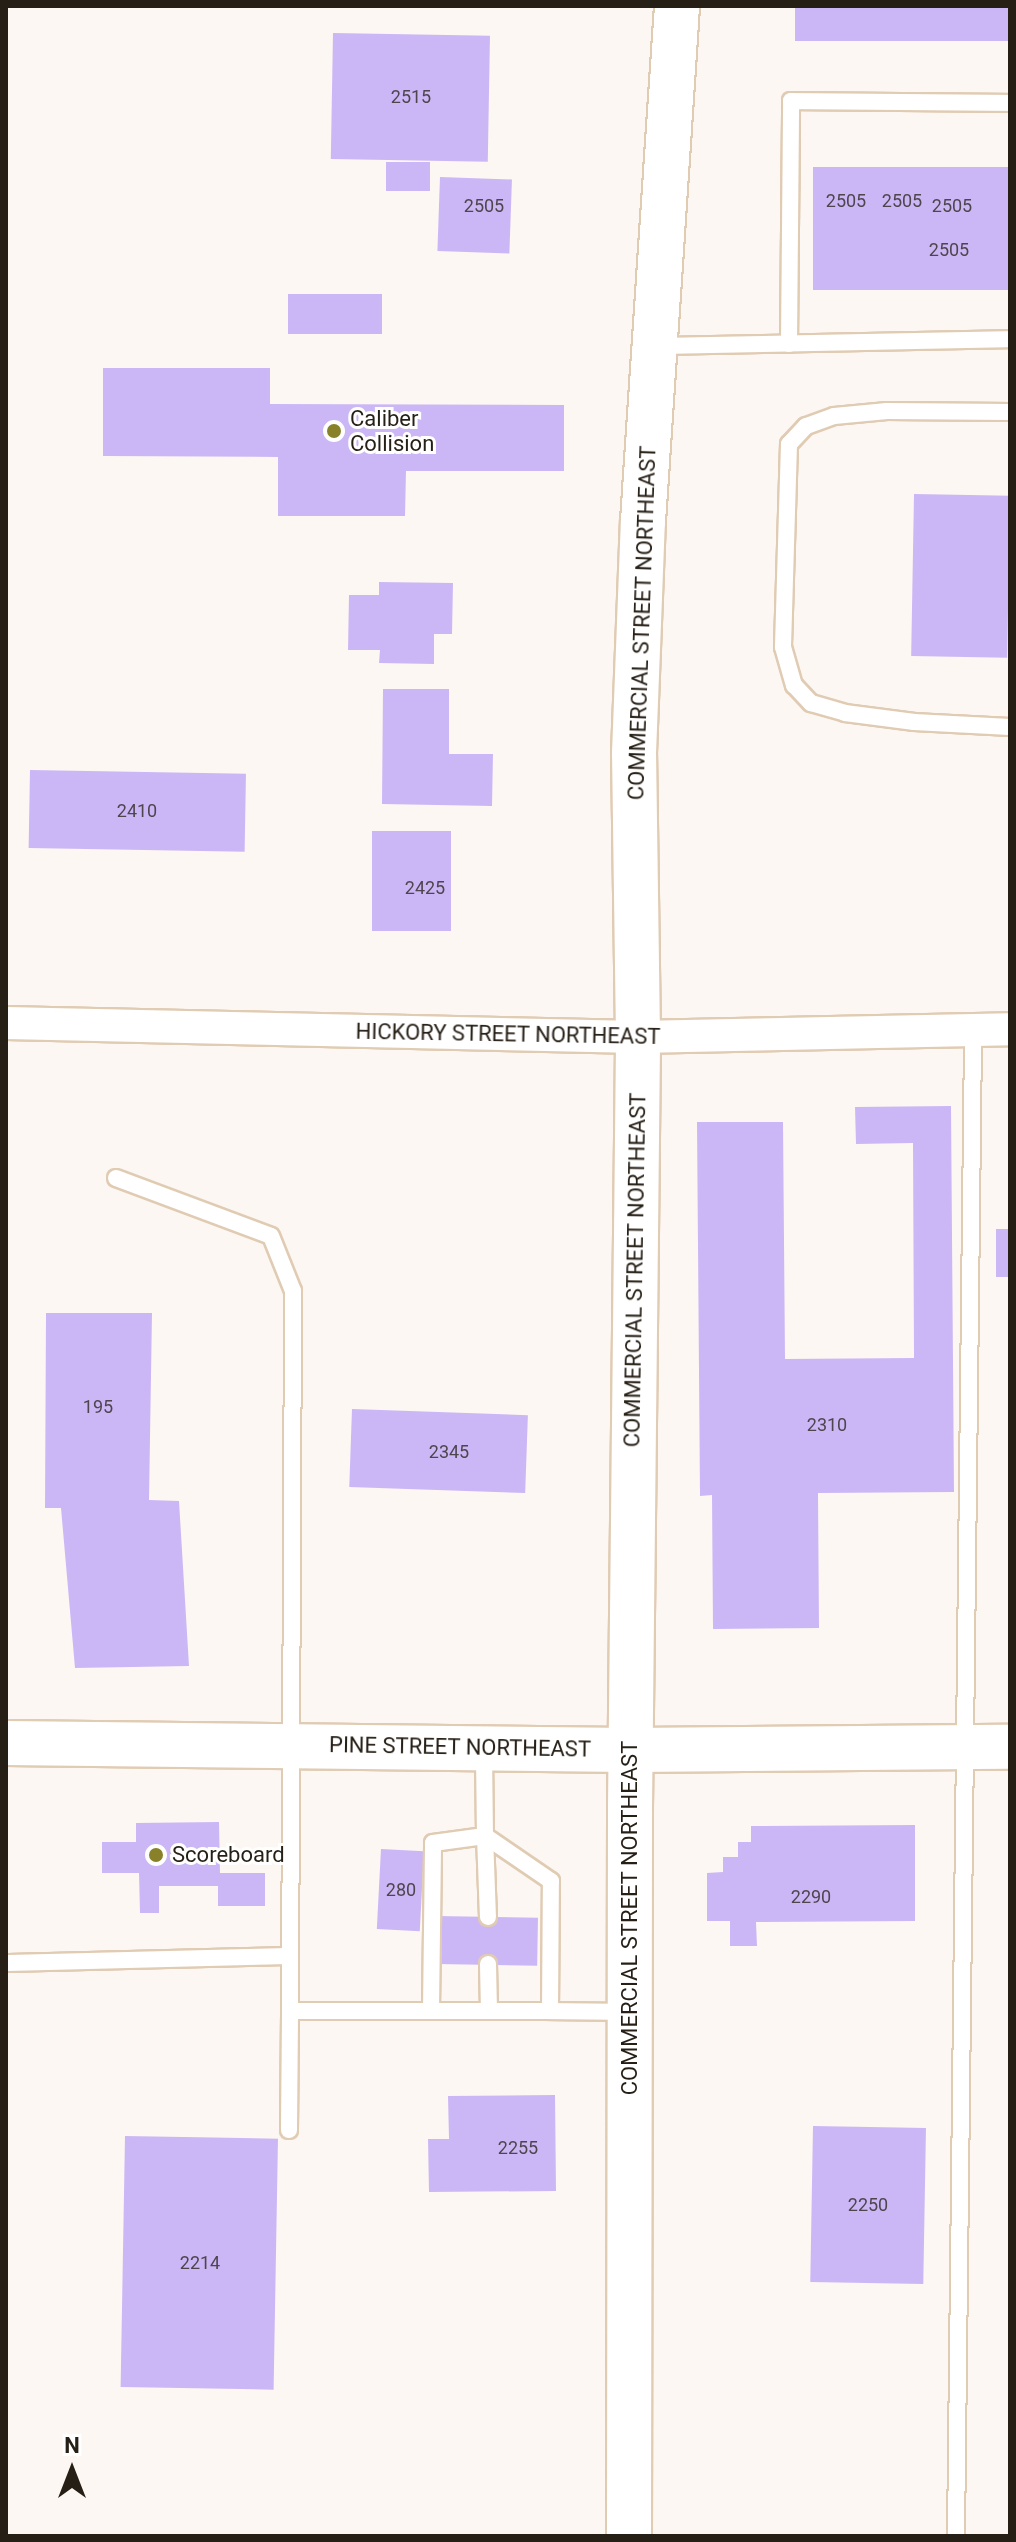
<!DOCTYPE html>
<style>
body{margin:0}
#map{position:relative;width:1016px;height:2542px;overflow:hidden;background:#fcf7f2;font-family:Roboto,sans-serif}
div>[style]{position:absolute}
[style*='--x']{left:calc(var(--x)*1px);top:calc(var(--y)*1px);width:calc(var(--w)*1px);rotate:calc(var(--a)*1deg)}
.building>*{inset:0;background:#cbb7f5;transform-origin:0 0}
.roads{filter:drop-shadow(2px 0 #e0cbb3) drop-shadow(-2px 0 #e0cbb3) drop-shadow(0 2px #e0cbb3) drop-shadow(0 -2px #e0cbb3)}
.lane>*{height:16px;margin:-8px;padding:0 8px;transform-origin:8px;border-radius:8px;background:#fff}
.street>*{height:32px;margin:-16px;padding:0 16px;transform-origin:16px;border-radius:16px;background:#fff}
.secondary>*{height:44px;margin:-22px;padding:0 22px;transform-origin:22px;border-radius:22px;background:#fff}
.highway>*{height:44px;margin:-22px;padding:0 22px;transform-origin:22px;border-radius:22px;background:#fff}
.dots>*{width:22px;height:22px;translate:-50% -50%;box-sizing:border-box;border:4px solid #fff;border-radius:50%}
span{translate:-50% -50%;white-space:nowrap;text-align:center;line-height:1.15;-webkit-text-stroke:6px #fff;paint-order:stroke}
.number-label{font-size:18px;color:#4f454e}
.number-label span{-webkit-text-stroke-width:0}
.poi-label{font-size:22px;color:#261f16}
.left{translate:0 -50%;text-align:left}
.street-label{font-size:22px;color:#261f16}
.frame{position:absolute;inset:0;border:8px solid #261f16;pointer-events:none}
.north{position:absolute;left:32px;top:2430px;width:80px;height:80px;-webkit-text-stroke:6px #fff;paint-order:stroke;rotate:0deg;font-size:22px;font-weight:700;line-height:32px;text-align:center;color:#261f16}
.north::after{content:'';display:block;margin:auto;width:28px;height:36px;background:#261f16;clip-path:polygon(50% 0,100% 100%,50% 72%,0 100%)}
</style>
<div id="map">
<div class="building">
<div style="left:795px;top:6px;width:215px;height:35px"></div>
<div style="left:333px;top:33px;width:157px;height:126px;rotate:1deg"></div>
<div style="left:386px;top:162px;width:44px;height:29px"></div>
<div style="left:1010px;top:167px;width:123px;height:197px;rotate:90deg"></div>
<div style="left:440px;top:177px;width:72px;height:74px;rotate:2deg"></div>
<div style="left:288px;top:294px;width:94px;height:40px"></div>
<div style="clip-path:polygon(103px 368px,270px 368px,270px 404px,564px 405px,564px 471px,406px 471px,405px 516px,278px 516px,278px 457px,103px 456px)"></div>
<div style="left:914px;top:494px;width:96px;height:162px;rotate:1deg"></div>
<div style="clip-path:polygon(379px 582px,453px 583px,452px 634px,434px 634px,434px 664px,379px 663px,380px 650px,348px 650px,349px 595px,379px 595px)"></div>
<div style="clip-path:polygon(383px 689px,449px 689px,449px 754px,493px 754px,492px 806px,382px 804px)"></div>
<div style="left:30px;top:770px;width:216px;height:78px;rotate:1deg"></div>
<div style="left:372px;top:831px;width:79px;height:100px"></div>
<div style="clip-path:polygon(951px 1106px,954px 1492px,818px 1493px,819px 1628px,713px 1629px,712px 1495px,700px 1496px,697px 1122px,783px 1122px,785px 1359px,914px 1358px,913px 1143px,856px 1144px,855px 1107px)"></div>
<div style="left:996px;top:1229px;width:14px;height:48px"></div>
<div style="clip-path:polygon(46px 1313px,152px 1313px,149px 1500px,179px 1501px,189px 1666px,75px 1668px,61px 1508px,45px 1508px)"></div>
<div style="left:352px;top:1409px;width:176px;height:78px;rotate:2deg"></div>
<div style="clip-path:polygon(219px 1822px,220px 1873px,265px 1873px,265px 1906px,218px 1906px,218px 1886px,159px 1886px,159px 1913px,140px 1913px,139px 1873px,102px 1873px,102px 1842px,136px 1842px,136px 1823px)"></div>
<div style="clip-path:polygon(915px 1825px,915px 1921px,756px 1922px,757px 1946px,730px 1946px,730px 1921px,707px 1921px,707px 1873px,723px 1872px,723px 1857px,738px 1857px,738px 1842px,751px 1842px,751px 1826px)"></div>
<div style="left:381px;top:1849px;width:43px;height:80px;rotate:3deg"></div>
<div style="left:437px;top:1916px;width:101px;height:48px;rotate:1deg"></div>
<div style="clip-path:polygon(555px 2095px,556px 2191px,429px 2192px,428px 2139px,449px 2139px,448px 2096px)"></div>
<div style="left:813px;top:2126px;width:113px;height:156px;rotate:1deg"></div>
<div style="left:125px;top:2136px;width:153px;height:251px;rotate:1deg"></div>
</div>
<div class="roads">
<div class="lane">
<div style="--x:789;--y:344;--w:243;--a:-89.5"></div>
<div style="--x:791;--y:101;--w:219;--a:0.5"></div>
<div style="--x:656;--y:346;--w:354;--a:-1.1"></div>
<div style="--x:1010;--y:412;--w:123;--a:-179.5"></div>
<div style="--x:887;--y:411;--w:53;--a:174.6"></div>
<div style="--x:834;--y:416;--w:30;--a:160"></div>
<div style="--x:806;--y:426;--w:25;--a:133"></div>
<div style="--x:789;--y:444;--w:203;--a:91.7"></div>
<div style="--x:783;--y:647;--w:40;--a:74"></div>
<div style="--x:794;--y:685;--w:25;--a:47"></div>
<div style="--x:811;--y:703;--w:35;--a:16"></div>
<div style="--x:845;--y:713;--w:70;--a:7.4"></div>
<div style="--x:914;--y:722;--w:96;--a:3"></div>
<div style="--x:116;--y:1178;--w:165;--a:20.5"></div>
<div style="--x:271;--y:1236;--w:59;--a:68.2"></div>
<div style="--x:293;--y:1291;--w:720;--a:90.24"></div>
<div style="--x:290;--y:2011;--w:260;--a:0"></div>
<div style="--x:550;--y:2011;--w:130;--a:-89.6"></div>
<div style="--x:551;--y:1881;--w:80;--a:-145.7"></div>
<div style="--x:485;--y:1836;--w:88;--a:-90.7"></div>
<div style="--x:6;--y:1963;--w:284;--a:-1.4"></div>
<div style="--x:488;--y:1964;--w:47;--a:88.8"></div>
<div style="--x:431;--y:2011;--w:168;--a:-89.3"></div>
<div style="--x:433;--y:1843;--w:52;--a:-7.7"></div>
<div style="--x:485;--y:1836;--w:81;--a:87.9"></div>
<div style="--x:550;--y:2011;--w:78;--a:0.7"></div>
<div style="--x:289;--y:2130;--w:119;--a:-89.5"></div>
<div style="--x:956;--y:2536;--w:1506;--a:-89.35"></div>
</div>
<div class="street">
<div style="--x:6;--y:1023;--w:632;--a:1.27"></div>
<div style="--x:638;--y:1037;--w:372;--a:-1.2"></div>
</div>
<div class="secondary">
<div style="--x:6;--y:1743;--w:624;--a:0.64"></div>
<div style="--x:630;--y:1750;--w:380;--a:-0.5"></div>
</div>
<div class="highway">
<div style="--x:629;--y:2536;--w:729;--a:-89.92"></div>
<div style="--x:630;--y:1807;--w:770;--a:-89.4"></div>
<div style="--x:638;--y:1037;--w:284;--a:-90.8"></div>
<div style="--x:634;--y:753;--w:232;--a:-87.8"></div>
<div style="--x:643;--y:521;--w:516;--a:-86.22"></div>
</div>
</div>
<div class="dots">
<div style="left:334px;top:431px;background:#888129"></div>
<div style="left:156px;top:1855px;background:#888129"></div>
</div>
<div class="number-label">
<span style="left:411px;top:97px">2515</span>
<span style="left:846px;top:201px">2505</span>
<span style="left:902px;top:201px">2505</span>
<span style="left:484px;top:206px">2505</span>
<span style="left:952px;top:206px">2505</span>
<span style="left:949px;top:250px">2505</span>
<span style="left:137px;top:811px">2410</span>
<span style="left:425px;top:888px">2425</span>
<span style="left:98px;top:1407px">195</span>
<span style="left:827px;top:1425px">2310</span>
<span style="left:449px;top:1452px">2345</span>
<span style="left:401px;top:1890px">280</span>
<span style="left:811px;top:1897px">2290</span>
<span style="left:518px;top:2148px">2255</span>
<span style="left:868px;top:2205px">2250</span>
<span style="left:200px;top:2263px">2214</span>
</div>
<div class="poi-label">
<span class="left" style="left:350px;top:431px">Caliber<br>Collision</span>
<span class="left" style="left:172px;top:1855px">Scoreboard</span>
</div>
<div class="street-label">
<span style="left:642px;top:623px;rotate:-88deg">COMMERCIAL STREET NORTHEAST</span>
<span style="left:508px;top:1034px;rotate:1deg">HICKORY STREET NORTHEAST</span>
<span style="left:635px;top:1270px;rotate:-89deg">COMMERCIAL STREET NORTHEAST</span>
<span style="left:460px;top:1747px;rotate:1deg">PINE STREET NORTHEAST</span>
<span style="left:630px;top:1918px;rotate:-90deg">COMMERCIAL STREET NORTHEAST</span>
</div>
<div class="frame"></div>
<div class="north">N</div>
</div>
